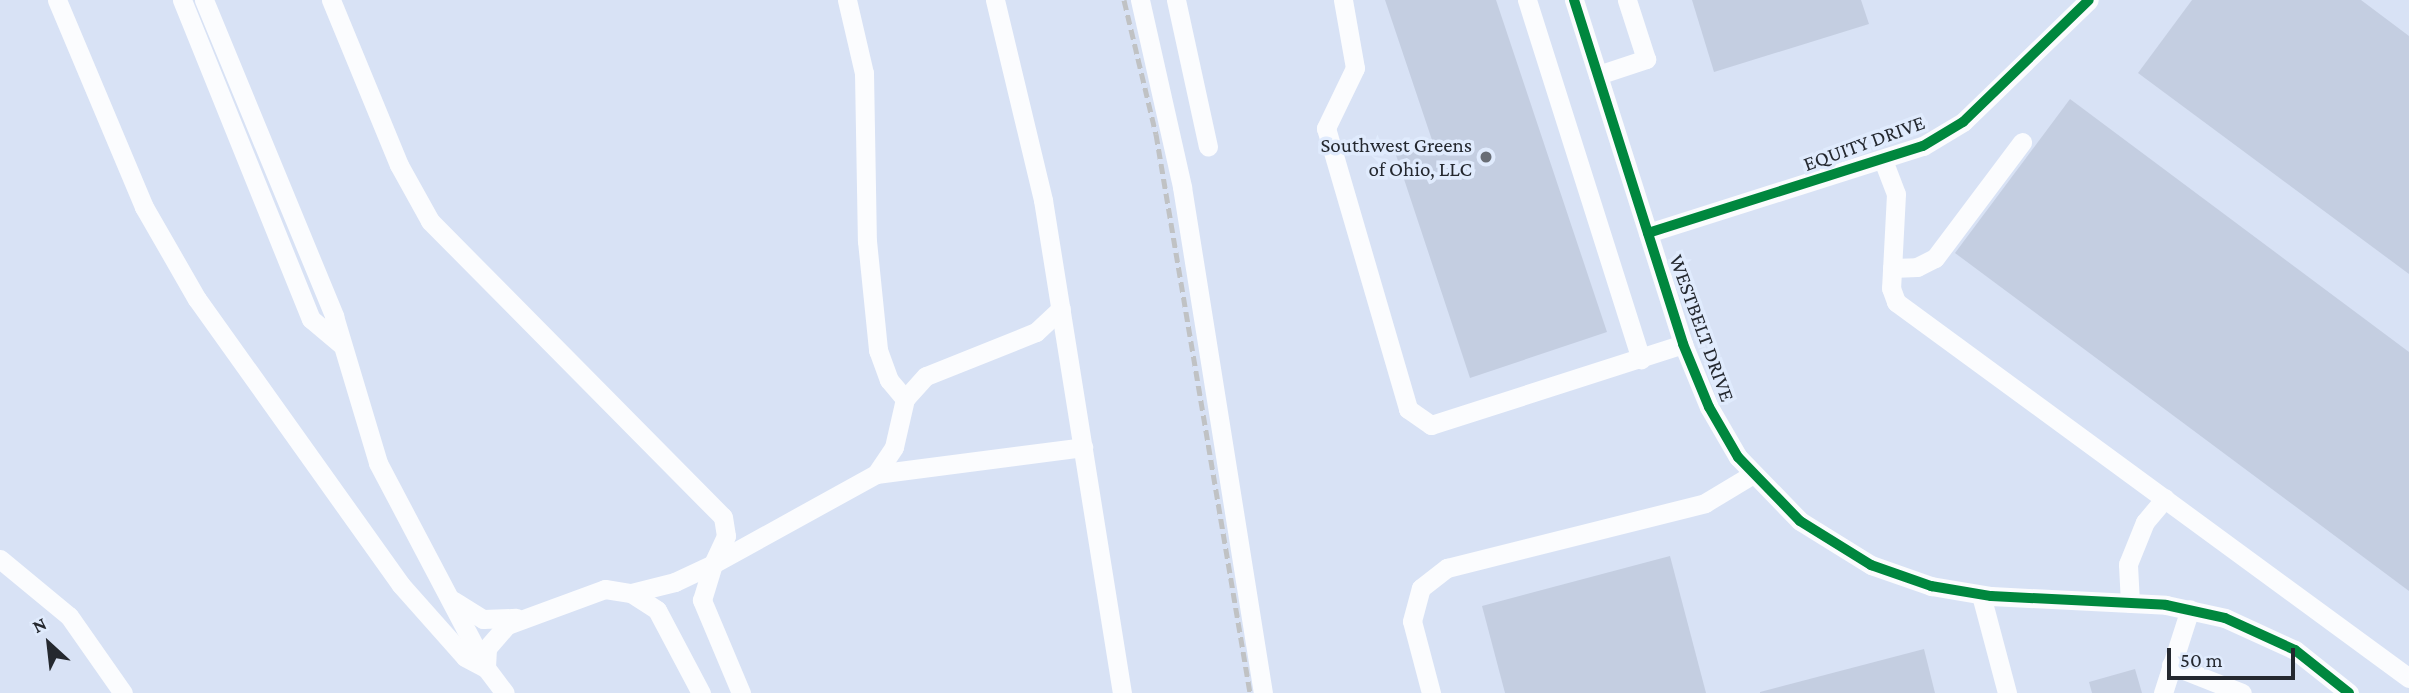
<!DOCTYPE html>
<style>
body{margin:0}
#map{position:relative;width:2409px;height:693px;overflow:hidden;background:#e6ecf7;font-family:"Crimson Pro",serif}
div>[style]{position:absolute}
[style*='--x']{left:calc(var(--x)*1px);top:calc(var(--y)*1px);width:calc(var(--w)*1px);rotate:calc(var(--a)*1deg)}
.built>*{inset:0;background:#d8e2f5;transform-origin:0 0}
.building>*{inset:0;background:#c4cee1}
.minor>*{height:19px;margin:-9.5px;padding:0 9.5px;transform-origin:9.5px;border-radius:9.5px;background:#fbfcfe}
.rail>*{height:5px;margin-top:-2.5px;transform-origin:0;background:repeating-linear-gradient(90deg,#c0c2c4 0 10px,transparent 0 15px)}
.cycleway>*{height:10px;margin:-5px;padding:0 5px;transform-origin:5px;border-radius:5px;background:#00873e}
.dots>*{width:19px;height:19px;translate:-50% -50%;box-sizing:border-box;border:4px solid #e0ebfd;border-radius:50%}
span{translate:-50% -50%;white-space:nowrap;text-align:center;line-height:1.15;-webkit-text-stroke:7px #e0ebfd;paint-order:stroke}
.street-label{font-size:21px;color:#24282f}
.poi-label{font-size:21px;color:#24282f}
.right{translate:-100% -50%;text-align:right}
.north{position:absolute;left:14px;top:609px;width:70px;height:70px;-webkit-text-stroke:5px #e0ebfd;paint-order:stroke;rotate:333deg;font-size:19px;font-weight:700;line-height:28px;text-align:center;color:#24282f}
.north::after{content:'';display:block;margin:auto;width:24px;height:32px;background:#24282f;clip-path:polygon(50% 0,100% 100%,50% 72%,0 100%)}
.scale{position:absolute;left:2167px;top:648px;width:128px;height:32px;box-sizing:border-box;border:4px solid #24282f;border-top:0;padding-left:9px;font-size:21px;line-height:24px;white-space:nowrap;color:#24282f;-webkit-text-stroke:5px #e0ebfd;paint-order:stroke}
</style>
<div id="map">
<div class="built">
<div style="left:0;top:0;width:2409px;height:693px"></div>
</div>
<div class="building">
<div style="clip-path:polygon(1385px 0,1496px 0,1607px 332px,1470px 378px,1396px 155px,1433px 143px)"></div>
<div style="clip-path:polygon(1692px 0,1861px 0,1869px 24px,1714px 72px)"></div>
<div style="clip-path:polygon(2192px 0,2361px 0,2409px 36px,2409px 274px,2138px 73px)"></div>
<div style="clip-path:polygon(2070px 99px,2409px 352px,2409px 591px,1955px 253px)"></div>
<div style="clip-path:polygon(1670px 556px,1706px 693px,1505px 693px,1482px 606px)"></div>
<div style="clip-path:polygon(1924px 649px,1935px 693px,1760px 693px,1760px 692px)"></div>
<div style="clip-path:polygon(2135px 669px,2142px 693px,2092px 693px,2089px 682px)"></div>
</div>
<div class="minor">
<div style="--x:57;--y:0;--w:225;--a:67.2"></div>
<div style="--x:144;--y:207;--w:106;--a:60.1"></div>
<div style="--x:197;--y:299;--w:351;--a:54.5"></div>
<div style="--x:401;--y:585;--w:96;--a:48.4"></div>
<div style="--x:465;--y:657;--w:24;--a:28"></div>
<div style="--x:486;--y:668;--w:31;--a:53"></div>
<div style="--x:182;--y:0;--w:344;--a:68"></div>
<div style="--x:311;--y:319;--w:38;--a:40"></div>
<div style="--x:204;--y:0;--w:342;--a:67.6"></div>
<div style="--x:334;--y:316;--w:153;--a:73.3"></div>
<div style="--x:378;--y:463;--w:232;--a:62.2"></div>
<div style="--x:331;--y:0;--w:178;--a:67.6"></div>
<div style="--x:399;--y:165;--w:64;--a:61"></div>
<div style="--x:430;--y:221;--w:416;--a:45.3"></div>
<div style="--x:723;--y:517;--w:19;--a:81"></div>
<div style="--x:726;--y:536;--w:31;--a:115"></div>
<div style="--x:713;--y:564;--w:42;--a:154.7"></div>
<div style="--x:675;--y:582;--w:45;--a:166"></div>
<div style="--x:847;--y:0;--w:75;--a:76.9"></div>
<div style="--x:864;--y:73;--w:168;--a:89"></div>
<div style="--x:867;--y:241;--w:110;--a:84.2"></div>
<div style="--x:878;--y:350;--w:32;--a:70"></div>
<div style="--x:889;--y:380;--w:25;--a:50"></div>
<div style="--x:995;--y:0;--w:206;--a:76.5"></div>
<div style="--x:1043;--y:200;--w:499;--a:80.9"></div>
<div style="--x:1140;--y:0;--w:192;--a:77.3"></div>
<div style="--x:1182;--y:187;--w:512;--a:80.91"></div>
<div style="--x:1176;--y:0;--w:150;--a:77.7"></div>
<div style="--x:1343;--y:0;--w:69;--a:80"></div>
<div style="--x:1355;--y:68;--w:67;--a:115.8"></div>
<div style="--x:1326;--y:128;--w:293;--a:73.7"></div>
<div style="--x:1408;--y:409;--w:28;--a:35"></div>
<div style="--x:1431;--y:425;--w:265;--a:-17.8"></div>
<div style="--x:1527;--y:0;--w:377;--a:72.4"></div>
<div style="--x:1574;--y:0;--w:361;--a:72.4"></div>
<div style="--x:1683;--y:344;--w:68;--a:67.6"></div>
<div style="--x:1709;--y:407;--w:58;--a:59.9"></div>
<div style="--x:1738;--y:457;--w:89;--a:45.9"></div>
<div style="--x:1800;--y:521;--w:84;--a:31.8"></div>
<div style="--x:1871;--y:565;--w:64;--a:19.3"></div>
<div style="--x:1931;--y:586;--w:61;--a:9.5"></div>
<div style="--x:1991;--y:596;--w:175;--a:2.9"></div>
<div style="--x:2166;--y:605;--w:60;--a:12.4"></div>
<div style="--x:2225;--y:618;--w:77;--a:24.6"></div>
<div style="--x:2295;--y:650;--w:69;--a:38.5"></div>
<div style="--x:1598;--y:75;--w:51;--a:-18.4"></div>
<div style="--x:1646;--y:59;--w:62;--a:-107.9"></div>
<div style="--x:1883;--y:160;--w:36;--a:69"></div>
<div style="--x:1896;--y:194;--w:94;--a:93"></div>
<div style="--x:1891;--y:288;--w:15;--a:70"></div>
<div style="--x:1896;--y:302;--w:636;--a:36.24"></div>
<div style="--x:1648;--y:233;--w:288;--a:-17.6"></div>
<div style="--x:1923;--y:146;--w:47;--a:-31"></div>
<div style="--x:1963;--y:122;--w:175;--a:-44.1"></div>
<div style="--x:1892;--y:268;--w:25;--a:-2"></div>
<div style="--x:1917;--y:267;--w:20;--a:-27"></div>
<div style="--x:1935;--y:258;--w:145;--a:-53.1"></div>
<div style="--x:876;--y:474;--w:209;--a:-7.4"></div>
<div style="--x:0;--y:559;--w:89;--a:39.6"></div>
<div style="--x:69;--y:616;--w:94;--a:55"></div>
<div style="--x:1981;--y:595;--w:101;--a:75.1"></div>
<div style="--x:454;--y:601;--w:34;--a:32"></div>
<div style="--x:483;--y:619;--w:33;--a:-2"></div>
<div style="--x:2130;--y:603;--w:39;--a:-93"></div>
<div style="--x:2128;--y:564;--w:45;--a:-68"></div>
<div style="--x:2145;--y:522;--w:31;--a:-50"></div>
<div style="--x:2171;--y:665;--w:76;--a:21.5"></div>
<div style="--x:486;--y:667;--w:19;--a:-87"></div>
<div style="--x:487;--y:648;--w:30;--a:-49"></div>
<div style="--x:507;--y:625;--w:104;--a:-20.2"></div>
<div style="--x:605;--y:589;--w:26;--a:9"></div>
<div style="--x:631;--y:593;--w:31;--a:33"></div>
<div style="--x:657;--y:610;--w:94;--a:62.1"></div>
<div style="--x:741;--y:693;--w:101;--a:-112.8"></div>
<div style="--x:702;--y:600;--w:38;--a:-73"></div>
<div style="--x:713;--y:564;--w:186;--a:-28.9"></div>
<div style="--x:876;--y:474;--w:32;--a:-56"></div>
<div style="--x:894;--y:447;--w:49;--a:-77.1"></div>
<div style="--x:905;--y:399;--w:31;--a:-48"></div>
<div style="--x:926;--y:376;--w:118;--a:-21.8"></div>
<div style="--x:1036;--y:332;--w:34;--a:-43"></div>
<div style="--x:1431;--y:693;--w:74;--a:-104.8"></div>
<div style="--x:1412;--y:621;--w:34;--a:-75"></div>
<div style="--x:1421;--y:588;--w:33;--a:-38"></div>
<div style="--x:1447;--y:568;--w:266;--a:-14.1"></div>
<div style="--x:1705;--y:503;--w:56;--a:-31.1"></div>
<div style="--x:2163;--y:693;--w:88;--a:-72.2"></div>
</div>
<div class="rail">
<div style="--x:1124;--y:0;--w:138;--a:76.6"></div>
<div style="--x:1156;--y:134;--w:567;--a:80.45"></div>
</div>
<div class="cycleway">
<div style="--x:1574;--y:0;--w:361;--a:72.4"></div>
<div style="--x:1683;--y:344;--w:68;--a:67.6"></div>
<div style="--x:1709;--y:407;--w:58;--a:59.9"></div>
<div style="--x:1738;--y:457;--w:89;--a:45.9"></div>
<div style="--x:1800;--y:521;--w:84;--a:31.8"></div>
<div style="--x:1871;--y:565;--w:64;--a:19.3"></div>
<div style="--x:1931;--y:586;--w:61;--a:9.5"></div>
<div style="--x:1991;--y:596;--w:175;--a:2.9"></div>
<div style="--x:2166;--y:605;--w:60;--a:12.4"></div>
<div style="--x:2225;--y:618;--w:77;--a:24.6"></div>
<div style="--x:2295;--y:650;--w:69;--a:38.5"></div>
<div style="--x:1648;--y:233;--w:288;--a:-17.6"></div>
<div style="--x:1923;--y:146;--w:47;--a:-31"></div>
<div style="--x:1963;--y:122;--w:175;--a:-44.1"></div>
</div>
<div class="dots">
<div style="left:1486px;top:157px;background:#686d75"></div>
</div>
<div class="street-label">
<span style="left:1864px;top:143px;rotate:-20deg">EQUITY DRIVE</span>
<span style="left:1702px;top:328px;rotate:70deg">WESTBELT DRIVE</span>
</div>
<div class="poi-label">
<span class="right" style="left:1472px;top:157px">Southwest Greens<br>of Ohio, LLC</span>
</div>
<div class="north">N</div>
<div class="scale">50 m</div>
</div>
